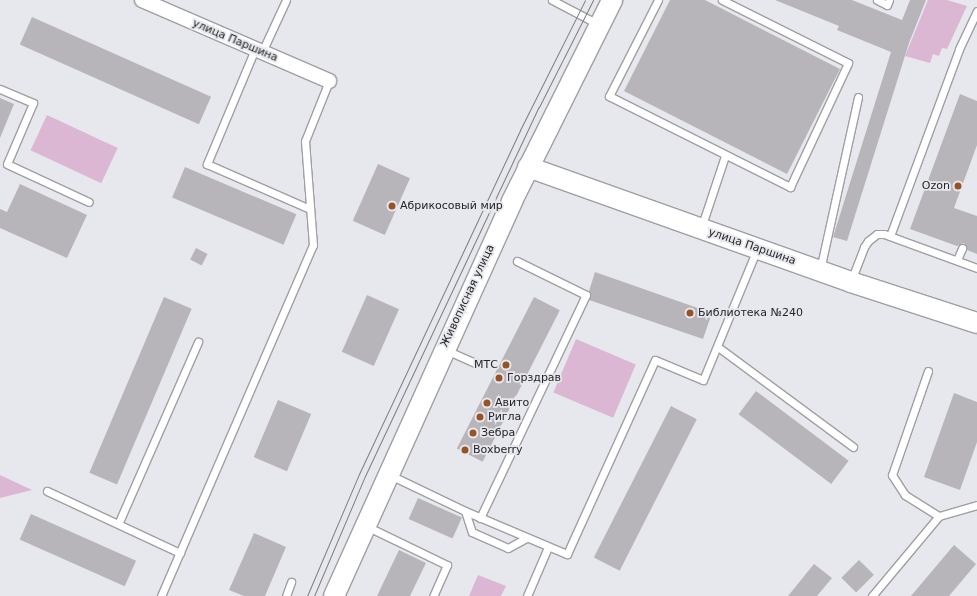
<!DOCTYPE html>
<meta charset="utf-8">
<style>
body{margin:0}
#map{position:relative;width:977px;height:596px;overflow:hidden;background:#e7e8ed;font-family:"DejaVu Sans",sans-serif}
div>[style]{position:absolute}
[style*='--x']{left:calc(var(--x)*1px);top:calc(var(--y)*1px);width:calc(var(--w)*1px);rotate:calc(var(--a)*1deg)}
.green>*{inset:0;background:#dcb7d3;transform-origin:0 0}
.building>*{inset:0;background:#b7b5ba;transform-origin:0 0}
.roads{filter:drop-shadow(1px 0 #9f9fa4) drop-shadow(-1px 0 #9f9fa4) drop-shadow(0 1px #9f9fa4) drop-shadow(0 -1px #9f9fa4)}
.lane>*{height:7px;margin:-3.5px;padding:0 3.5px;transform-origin:3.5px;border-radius:3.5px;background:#fff}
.street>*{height:14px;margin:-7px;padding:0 7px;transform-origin:7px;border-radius:7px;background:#fff}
.secondary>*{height:20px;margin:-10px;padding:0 10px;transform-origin:10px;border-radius:10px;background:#fff}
.tram>*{height:1px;margin:-0.5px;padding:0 0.5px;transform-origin:0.5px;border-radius:0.5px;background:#7d7d81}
.dots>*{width:11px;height:11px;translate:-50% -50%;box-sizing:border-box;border:2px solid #e7e8ed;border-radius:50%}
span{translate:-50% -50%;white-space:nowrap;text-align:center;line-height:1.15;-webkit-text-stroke:3.5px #e7e8ed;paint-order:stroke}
.street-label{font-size:11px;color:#242426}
.poi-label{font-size:11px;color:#242426}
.right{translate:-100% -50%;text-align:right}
.left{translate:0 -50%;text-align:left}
</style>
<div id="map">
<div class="green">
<div style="clip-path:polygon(928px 0,947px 0,967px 6px,947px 49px,942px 48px,939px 56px,933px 54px,930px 63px,905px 56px)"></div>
<div style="left:47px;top:115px;width:78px;height:39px;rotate:25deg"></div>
<div style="left:576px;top:339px;width:65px;height:58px;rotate:23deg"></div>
<div style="clip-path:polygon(0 475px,32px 490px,0 498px)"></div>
<div style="clip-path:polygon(478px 575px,506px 586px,501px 596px,469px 596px)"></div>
</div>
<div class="building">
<div style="clip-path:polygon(670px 0,705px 0,840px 69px,787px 174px,624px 91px)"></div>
<div style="clip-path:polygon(775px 0,852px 0,902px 20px,910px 0,926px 0,909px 43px,847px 241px,833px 237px,891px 52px,837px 30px,839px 26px)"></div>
<div style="left:32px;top:17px;width:196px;height:30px;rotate:24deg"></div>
<div style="clip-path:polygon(960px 94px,977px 101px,977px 145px,954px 208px,977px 216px,977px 254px,967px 250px,964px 243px,957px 246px,910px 229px)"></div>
<div style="clip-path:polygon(0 98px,14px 104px,0 138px)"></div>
<div style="left:378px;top:164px;width:35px;height:62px;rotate:24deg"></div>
<div style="left:185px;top:167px;width:121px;height:33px;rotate:23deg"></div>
<div style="clip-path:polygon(20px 184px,87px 215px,67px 258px,0 228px,0 209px,7px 212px)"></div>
<div style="left:196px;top:248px;width:13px;height:13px;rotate:27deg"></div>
<div style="clip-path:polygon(595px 272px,712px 313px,703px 339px,589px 300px,591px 294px,589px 291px)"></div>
<div style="left:367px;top:295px;width:35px;height:62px;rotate:24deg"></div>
<div style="left:164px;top:297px;width:30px;height:191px;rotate:23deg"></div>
<div style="left:534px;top:297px;width:29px;height:170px;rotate:27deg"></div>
<div style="left:756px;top:391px;width:116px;height:29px;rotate:37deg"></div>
<div style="clip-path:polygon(954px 393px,977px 402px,977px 442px,960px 490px,924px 477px)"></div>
<div style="left:278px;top:400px;width:36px;height:62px;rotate:23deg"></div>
<div style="left:671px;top:406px;width:29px;height:170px;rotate:27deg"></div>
<div style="left:418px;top:498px;width:48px;height:23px;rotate:24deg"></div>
<div style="left:31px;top:514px;width:115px;height:28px;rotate:24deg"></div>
<div style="clip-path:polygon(254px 533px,286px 547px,265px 596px,244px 596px,229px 590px)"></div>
<div style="clip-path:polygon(954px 545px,976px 564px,949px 596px,911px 596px)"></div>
<div style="clip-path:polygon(399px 550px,426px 563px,410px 596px,377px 596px)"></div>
<div style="left:859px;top:560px;width:21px;height:25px;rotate:45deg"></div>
<div style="clip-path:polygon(814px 564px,832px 578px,817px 596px,788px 596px)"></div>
</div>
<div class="roads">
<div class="lane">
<div style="--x:552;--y:0;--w:52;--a:27.6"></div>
<div style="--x:658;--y:0;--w:108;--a:117"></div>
<div style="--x:609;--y:96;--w:203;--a:26.7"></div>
<div style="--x:790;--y:187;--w:137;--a:-64.9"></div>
<div style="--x:848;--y:63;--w:141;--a:-153.4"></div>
<div style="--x:877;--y:0;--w:11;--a:27"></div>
<div style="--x:887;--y:5;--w:5;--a:-68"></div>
<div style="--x:255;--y:49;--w:125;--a:112.7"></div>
<div style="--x:207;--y:164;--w:112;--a:23.6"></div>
<div style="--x:262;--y:52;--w:57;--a:-65.2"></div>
<div style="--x:0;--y:89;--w:36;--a:23"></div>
<div style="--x:33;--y:103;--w:66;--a:113.1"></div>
<div style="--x:7;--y:164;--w:90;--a:24.9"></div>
<div style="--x:701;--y:228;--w:76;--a:-71.6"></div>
<div style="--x:890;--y:236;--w:199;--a:-69.7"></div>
<div style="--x:959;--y:49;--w:42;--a:-64.7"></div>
<div style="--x:957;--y:260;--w:13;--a:-67"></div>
<div style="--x:820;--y:270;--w:177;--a:-77.6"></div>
<div style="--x:851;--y:281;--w:36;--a:-69"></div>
<div style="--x:864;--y:247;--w:7;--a:-56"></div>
<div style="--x:868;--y:241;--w:11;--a:-38"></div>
<div style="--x:877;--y:234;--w:7;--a:0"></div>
<div style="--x:884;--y:234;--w:99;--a:20.1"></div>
<div style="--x:718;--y:347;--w:168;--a:36.5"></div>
<div style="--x:446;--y:350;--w:32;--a:24"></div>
<div style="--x:928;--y:371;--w:110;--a:109.1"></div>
<div style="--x:892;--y:475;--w:24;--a:57"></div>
<div style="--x:905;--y:495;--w:40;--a:32"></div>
<div style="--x:390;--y:475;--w:83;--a:25.6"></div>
<div style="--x:465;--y:511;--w:111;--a:22.9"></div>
<div style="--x:567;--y:554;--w:213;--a:-65.6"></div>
<div style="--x:655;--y:360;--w:52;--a:22.6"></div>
<div style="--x:703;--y:380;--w:142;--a:-67.6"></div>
<div style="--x:47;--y:491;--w:147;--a:25"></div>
<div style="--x:465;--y:511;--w:22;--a:72"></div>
<div style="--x:472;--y:532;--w:39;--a:24"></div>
<div style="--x:508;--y:548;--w:21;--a:-29"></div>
<div style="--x:480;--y:518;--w:247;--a:-64.6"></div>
<div style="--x:586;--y:295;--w:77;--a:-153.8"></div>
<div style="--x:119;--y:522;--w:197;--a:-66.3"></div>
<div style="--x:366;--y:526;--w:90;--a:25.7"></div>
<div style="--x:447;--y:565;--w:34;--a:114"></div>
<div style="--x:161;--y:596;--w:382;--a:-66.6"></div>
<div style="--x:313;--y:245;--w:104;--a:-94.4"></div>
<div style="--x:305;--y:141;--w:65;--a:-68.2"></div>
<div style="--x:286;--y:596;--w:15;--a:-70"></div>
<div style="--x:527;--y:596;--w:53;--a:-66.8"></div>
<div style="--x:872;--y:596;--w:104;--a:-50.1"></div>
<div style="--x:939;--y:516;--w:40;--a:-16"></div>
</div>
<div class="street">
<div style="--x:142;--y:0;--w:204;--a:23.4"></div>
</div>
<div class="secondary">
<div style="--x:528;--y:167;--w:343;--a:19.6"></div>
<div style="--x:851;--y:282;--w:133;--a:18"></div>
<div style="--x:334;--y:596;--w:433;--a:-65.7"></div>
<div style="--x:512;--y:201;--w:225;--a:-63.5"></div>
</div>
</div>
<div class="tram">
<div style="--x:307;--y:596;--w:133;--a:-66.9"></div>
<div style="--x:359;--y:474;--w:380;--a:-64.9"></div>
<div style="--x:520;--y:130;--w:145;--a:-63.4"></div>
<div style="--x:314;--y:596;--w:130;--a:-67"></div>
<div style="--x:365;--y:476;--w:408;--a:-64.8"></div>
<div style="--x:539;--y:107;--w:120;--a:-63.2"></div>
</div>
<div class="dots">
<div style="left:958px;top:186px;background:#975225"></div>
<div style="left:392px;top:206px;background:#975225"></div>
<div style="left:690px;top:313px;background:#975225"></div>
<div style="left:506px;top:365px;background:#975225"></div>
<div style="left:499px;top:378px;background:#975225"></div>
<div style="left:487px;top:403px;background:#975225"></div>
<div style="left:480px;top:417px;background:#975225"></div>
<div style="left:473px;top:433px;background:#975225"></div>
<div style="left:465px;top:450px;background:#975225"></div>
</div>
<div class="street-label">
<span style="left:235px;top:41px;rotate:23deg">улица Паршина</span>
<span style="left:752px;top:247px;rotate:19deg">улица Паршина</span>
<span style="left:468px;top:296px;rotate:-65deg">Живописная улица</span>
</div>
<div class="poi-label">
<span class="right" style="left:950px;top:186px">Ozon</span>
<span class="left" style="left:400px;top:206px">Абрикосовый мир</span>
<span class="left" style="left:698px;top:313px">Библиотека №240</span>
<span class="right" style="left:498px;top:365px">МТС</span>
<span class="left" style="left:507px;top:378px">Горздрав</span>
<span class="left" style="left:495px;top:403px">Авито</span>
<span class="left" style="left:488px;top:417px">Ригла</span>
<span class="left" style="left:481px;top:433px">Зебра</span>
<span class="left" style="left:473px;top:450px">Boxberry</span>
</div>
</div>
